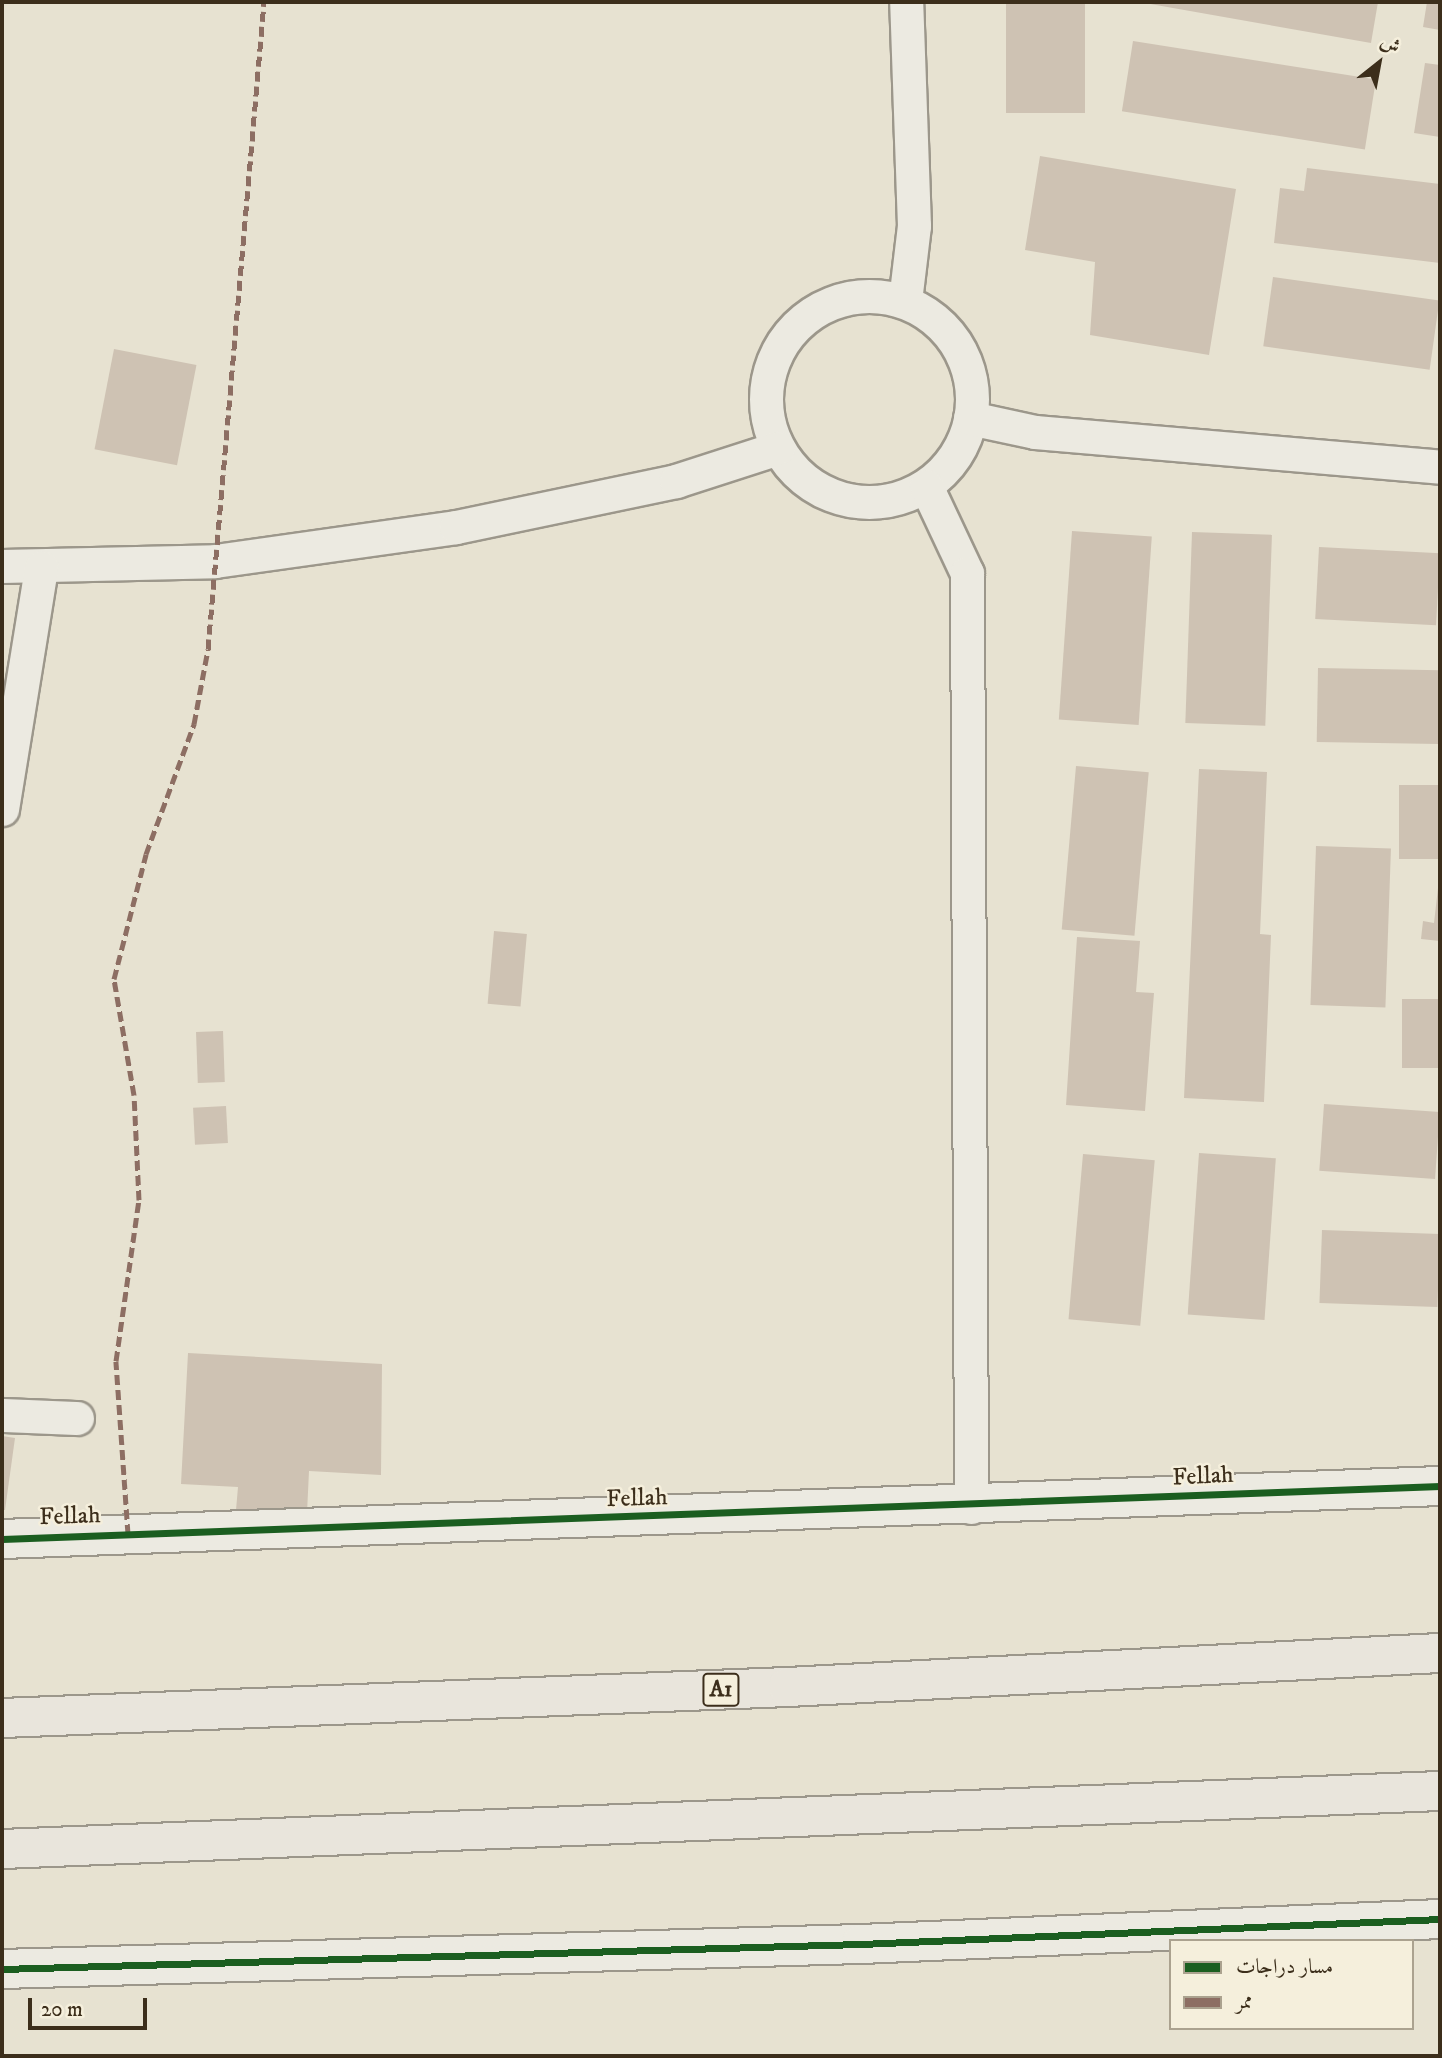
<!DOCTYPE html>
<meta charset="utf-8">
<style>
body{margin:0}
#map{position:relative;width:1442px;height:2058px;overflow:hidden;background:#e7e2d1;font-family:"IM FELL DW Pica",Amiri,serif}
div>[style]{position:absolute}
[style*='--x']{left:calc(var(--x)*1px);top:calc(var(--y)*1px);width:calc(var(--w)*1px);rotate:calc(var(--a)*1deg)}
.building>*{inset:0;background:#cec2b3;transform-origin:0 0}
.roads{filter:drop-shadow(2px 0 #9c978b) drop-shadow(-2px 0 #9c978b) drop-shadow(0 2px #9c978b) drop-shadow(0 -2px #9c978b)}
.minor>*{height:33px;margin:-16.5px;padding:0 16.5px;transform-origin:16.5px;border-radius:16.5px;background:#eceae1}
.minor>.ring{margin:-16.5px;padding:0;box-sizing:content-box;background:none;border:33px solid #eceae1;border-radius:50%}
.tertiary>*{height:38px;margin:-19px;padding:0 19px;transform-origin:19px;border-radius:19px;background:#eceae1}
.motorway>*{height:38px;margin:-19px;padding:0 19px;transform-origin:19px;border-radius:19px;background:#e9e5dc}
.quiet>*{height:5px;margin-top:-2.5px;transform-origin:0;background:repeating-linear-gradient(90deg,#8d6e63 0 10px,transparent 0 15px)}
.cycleway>*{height:7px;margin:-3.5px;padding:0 3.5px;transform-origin:3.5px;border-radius:3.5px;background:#1b5e20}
span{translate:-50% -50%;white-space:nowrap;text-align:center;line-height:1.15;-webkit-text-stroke:5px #f5efdc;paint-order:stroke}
.shield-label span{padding:2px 5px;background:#f5efdc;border:2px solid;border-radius:5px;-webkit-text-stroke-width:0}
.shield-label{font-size:23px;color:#3c2e1b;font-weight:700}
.street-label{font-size:24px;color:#3c2e1b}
.frame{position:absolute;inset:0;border:4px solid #3c2e1b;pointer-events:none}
.legend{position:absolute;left:1169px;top:1939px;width:245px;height:91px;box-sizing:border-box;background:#f5efdc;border:2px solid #aba28f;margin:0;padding:9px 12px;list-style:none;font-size:21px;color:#3c2e1b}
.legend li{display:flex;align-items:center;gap:14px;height:35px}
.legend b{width:35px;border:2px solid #aba28f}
.north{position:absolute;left:1344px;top:28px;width:70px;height:70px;-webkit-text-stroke:5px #f5efdc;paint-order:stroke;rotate:31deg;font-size:19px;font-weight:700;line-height:28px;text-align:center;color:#3c2e1b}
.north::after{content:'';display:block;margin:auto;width:24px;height:32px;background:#3c2e1b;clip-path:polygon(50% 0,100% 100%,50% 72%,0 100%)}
.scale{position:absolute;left:28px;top:1998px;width:119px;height:32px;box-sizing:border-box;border:4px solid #3c2e1b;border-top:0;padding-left:9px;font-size:21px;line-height:24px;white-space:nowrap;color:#3c2e1b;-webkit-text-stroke:5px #f5efdc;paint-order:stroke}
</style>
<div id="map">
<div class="building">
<div style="left:1006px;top:2px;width:79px;height:111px"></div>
<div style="clip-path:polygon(1139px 2px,1378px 2px,1371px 43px)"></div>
<div style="clip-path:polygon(1427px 2px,1440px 2px,1440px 30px,1423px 27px)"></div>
<div style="left:1133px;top:41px;width:246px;height:71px;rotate:9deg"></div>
<div style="clip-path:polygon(1425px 63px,1440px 65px,1440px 137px,1414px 133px)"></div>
<div style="clip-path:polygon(1040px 156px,1236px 189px,1209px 355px,1090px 335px,1095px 262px,1025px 250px)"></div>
<div style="clip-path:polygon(1307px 168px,1440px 184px,1440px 263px,1274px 243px,1280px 188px,1304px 191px)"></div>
<div style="left:1273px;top:277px;width:168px;height:70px;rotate:8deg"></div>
<div style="left:114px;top:349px;width:84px;height:102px;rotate:11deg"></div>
<div style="left:1072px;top:531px;width:80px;height:189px;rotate:4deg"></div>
<div style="left:1192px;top:532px;width:80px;height:191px;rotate:2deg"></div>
<div style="left:1319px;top:547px;width:121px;height:72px;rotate:3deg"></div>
<div style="left:1318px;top:668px;width:122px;height:74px;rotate:1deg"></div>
<div style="left:1076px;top:766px;width:73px;height:164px;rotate:5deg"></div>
<div style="clip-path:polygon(1199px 769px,1267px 772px,1260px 934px,1271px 935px,1264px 1102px,1184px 1098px)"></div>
<div style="left:1399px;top:785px;width:41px;height:74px"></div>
<div style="left:1316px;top:846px;width:75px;height:159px;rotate:2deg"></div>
<div style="clip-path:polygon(1438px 888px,1440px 941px,1421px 939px,1423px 921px,1434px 923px)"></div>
<div style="left:494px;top:931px;width:33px;height:73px;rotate:5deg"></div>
<div style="clip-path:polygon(1077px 937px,1140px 941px,1136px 992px,1154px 993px,1145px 1111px,1066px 1105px)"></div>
<div style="left:1402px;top:999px;width:38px;height:69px"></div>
<div style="left:223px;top:1031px;width:51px;height:27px;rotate:88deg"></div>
<div style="left:1324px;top:1104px;width:116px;height:67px;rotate:4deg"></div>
<div style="left:226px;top:1106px;width:37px;height:33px;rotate:87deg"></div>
<div style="left:1199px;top:1153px;width:77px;height:162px;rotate:4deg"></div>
<div style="left:1083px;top:1154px;width:72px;height:166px;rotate:5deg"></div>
<div style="left:1322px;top:1230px;width:118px;height:73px;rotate:2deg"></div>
<div style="clip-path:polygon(188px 1353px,382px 1364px,381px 1475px,309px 1471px,307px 1513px,236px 1510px,238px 1487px,181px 1484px)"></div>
<div style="clip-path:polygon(2px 1436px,15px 1438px,5px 1510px,2px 1510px)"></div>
</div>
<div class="roads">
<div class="minor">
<div class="ring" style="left:766px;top:296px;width:173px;height:173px"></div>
<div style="--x:905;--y:301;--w:76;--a:-83.2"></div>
<div style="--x:914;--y:226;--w:224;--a:-92"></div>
<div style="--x:970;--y:418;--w:66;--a:12.2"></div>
<div style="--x:1035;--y:432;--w:407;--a:4.9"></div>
<div style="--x:926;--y:486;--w:96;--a:64.8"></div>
<div style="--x:967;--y:573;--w:934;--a:89.75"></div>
<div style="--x:2;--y:566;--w:213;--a:-1.3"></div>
<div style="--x:215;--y:561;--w:243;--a:-8"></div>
<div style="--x:456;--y:527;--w:225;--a:-11.8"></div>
<div style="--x:676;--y:481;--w:107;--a:-17.9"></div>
<div style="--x:2;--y:809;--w:245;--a:-80.8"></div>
<div style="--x:2;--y:1415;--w:75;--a:2.3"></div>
</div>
<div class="tertiary">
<div style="--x:2;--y:1539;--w:1439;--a:-2.11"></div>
<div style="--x:2;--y:1969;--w:859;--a:-1.67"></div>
<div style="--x:861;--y:1944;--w:580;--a:-2.47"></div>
</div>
<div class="motorway">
<div style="--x:2;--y:1718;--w:787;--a:-2.26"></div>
<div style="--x:788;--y:1687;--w:653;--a:-2.99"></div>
<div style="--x:2;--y:1849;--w:1439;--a:-2.31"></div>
</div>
</div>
<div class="quiet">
<div style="--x:128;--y:1534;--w:173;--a:-94"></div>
<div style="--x:116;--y:1361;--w:163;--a:-81.9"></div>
<div style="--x:139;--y:1200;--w:105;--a:-92.7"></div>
<div style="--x:134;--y:1095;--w:118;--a:-99.8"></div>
<div style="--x:114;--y:979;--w:129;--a:-75.6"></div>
<div style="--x:146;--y:854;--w:139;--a:-69.7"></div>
<div style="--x:194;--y:724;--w:76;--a:-79.4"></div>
<div style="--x:208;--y:649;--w:649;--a:-85.05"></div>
</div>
<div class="cycleway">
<div style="--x:2;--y:1539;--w:1439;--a:-2.11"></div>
<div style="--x:2;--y:1969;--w:859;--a:-1.67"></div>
<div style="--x:861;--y:1944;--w:580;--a:-2.47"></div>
</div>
<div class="shield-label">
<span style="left:721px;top:1690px">A1</span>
</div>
<div class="street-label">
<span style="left:1203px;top:1477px;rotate:-3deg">Fellah</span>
<span style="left:637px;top:1499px;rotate:-2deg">Fellah</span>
<span style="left:70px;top:1517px;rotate:-2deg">Fellah</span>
</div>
<div class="frame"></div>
<ul class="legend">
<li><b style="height:9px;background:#1b5e20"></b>مسار دراجات</li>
<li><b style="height:9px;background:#8d6e63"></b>ممر</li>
</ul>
<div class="north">ش</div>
<div class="scale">20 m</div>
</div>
